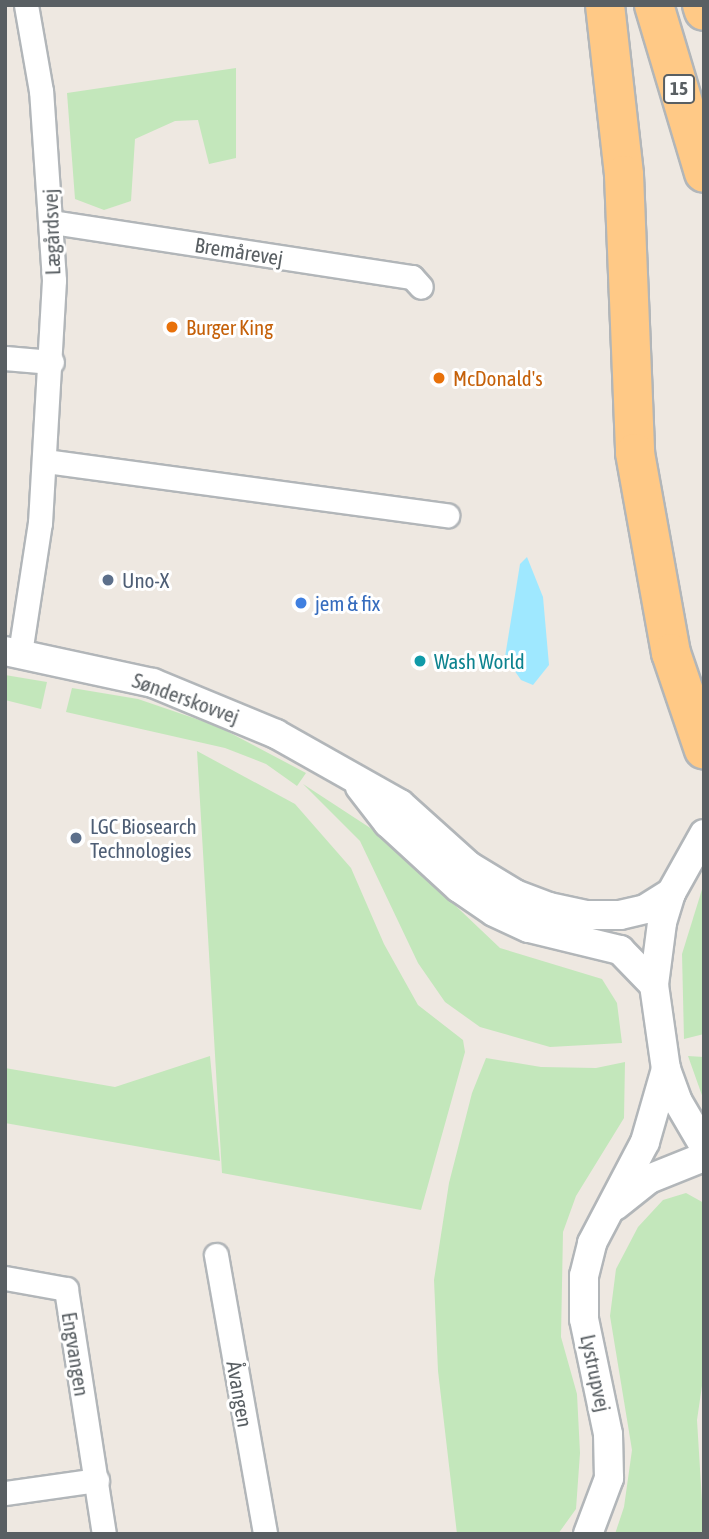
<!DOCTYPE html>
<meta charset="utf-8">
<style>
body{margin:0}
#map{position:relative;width:709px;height:1539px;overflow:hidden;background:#eee8e1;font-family:"Asap Condensed",sans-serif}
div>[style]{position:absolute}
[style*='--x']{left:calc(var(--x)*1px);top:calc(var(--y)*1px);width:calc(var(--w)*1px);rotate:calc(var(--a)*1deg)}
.green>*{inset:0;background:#c3e7bb}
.water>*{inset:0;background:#9fe8ff}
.roads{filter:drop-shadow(2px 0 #b2b6b9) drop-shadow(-2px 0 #b2b6b9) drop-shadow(0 2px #b2b6b9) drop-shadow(0 -2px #b2b6b9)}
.minor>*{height:23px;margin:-11.5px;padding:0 11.5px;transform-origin:11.5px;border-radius:11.5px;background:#fff}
.tertiary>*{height:28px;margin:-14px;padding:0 14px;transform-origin:14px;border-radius:14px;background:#fff}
.motorway>*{height:38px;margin:-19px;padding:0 19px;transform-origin:19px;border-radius:19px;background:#ffc986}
.dots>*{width:19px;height:19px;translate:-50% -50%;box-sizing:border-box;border:4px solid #fff;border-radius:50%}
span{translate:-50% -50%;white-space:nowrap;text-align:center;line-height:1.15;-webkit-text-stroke:6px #fff;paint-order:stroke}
.shield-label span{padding:2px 5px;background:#fff;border:2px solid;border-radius:5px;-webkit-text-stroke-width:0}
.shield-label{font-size:19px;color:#595f63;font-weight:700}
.street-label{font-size:21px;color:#595f63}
.food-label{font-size:21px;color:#c56008}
.left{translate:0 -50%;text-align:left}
.service-label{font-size:21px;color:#4e5e75}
.shop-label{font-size:21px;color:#366cbe}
.culture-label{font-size:21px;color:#0d838f}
.frame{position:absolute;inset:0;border:7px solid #595f63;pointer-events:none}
</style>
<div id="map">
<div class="green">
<div style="clip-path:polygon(236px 68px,236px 158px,209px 164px,198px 120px,175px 121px,135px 139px,131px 201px,104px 210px,75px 199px,67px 93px)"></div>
<div style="clip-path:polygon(5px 675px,47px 682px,41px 709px,5px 700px)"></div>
<div style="clip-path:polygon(72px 688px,138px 699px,217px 726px,306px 773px,297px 786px,266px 764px,225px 748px,66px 712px)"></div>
<div style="clip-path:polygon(197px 751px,295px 804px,351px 868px,384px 944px,418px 1005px,463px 1040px,465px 1052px,421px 1210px,222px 1173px)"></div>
<div style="clip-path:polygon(303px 784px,381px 835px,500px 948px,602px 979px,617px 1003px,622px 1043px,550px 1047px,480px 1027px,445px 1002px,418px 963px,360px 841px)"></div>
<div style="clip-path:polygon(704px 883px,704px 1034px,684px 1039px,682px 954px)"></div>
<div style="clip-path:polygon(210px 1056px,220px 1161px,5px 1123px,5px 1068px,115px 1087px)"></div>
<div style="clip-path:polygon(688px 1056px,704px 1057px,704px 1102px,704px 1101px)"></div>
<div style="clip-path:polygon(486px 1058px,541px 1067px,596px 1068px,625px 1062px,624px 1118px,576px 1196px,563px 1232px,561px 1337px,577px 1394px,580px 1453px,576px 1509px,558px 1534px,457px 1534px,438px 1371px,434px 1280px,449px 1183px,472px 1093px)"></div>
<div style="clip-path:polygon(686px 1193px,704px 1203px,704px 1372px,697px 1420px,704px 1534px,615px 1534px,624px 1507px,632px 1450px,610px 1316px,616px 1269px,638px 1227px,663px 1200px)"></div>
</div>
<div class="water">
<div style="clip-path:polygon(527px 557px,543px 597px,549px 665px,533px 685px,521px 680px,505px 657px,520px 564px)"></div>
</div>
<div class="roads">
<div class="minor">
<div style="--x:52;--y:222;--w:364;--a:8.7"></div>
<div style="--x:412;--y:277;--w:13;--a:48"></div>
<div style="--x:5;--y:358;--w:47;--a:4.9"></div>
<div style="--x:45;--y:461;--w:406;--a:7.7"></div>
<div style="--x:20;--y:653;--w:132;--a:-81.3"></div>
<div style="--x:40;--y:523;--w:243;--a:-86.7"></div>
<div style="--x:54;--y:280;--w:189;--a:-93.9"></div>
<div style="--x:41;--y:91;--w:87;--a:-99.9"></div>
<div style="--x:216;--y:1255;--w:283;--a:80"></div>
<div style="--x:5;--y:1278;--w:62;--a:10.2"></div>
<div style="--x:66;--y:1289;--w:248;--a:81.2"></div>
<div style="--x:5;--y:1493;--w:93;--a:-8"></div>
</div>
<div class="tertiary">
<div style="--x:5;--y:651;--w:151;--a:12.2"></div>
<div style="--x:153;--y:683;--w:133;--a:22.5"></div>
<div style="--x:276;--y:734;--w:142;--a:29.4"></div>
<div style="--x:400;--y:804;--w:93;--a:41.9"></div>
<div style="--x:469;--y:866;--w:54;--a:31.3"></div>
<div style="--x:515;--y:894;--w:36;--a:21"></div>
<div style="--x:549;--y:907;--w:38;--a:12"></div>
<div style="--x:586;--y:915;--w:34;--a:0"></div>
<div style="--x:620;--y:915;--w:26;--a:-13"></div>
<div style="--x:645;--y:909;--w:31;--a:-32"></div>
<div style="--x:360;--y:787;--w:46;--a:52.1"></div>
<div style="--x:388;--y:823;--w:96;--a:42.5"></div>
<div style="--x:459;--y:888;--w:42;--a:34.4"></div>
<div style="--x:494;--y:912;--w:38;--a:25"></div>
<div style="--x:529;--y:928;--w:94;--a:13.6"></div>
<div style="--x:620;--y:950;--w:49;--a:45.8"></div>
<div style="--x:704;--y:834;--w:68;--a:119.2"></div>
<div style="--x:671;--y:893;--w:31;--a:107"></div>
<div style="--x:662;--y:923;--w:63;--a:97.4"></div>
<div style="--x:654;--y:985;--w:85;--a:81.9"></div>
<div style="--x:666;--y:1069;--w:33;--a:70"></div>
<div style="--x:677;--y:1100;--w:53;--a:59.6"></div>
<div style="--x:615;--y:1206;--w:43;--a:-38.5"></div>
<div style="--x:649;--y:1179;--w:59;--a:-21.8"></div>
<div style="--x:588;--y:1534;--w:60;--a:-69.4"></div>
<div style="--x:609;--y:1478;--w:44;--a:-91.3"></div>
<div style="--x:608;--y:1434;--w:117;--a:-101.8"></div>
<div style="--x:584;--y:1319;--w:43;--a:-90"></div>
<div style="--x:584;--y:1276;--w:34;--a:-76"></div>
<div style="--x:592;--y:1243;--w:114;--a:-62.3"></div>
<div style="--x:645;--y:1142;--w:76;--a:-74"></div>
</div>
<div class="motorway">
<div style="--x:605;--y:5;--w:171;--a:83.6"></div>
<div style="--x:624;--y:175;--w:278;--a:87.7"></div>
<div style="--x:635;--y:453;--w:203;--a:79.8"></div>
<div style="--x:671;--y:653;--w:102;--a:71.2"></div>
<div style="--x:654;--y:5;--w:175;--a:73.4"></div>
<div style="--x:702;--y:5;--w:6;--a:72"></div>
</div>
</div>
<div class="dots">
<div style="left:172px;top:327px;background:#e8710a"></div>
<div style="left:439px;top:378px;background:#e8710a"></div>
<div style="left:108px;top:580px;background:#5c6f8a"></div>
<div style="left:301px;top:603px;background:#3f7fe0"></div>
<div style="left:420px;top:661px;background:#0f9aa8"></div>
<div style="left:76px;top:838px;background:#5c6f8a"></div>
</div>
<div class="shield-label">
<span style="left:679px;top:89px">15</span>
</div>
<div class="street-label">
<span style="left:51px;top:232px;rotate:-92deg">Lægårdsvej</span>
<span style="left:239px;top:251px;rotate:9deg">Bremårevej</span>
<span style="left:186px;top:698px;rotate:20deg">Sønderskovvej</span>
<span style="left:76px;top:1354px;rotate:81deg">Engvangen</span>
<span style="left:596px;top:1373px;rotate:78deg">Lystrupvej</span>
<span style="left:240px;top:1394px;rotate:80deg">Åvangen</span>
</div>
<div class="food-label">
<span class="left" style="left:186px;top:327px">Burger King</span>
<span class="left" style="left:453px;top:378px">McDonald's</span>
</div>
<div class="service-label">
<span class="left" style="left:122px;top:580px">Uno-X</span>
<span class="left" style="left:90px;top:838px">LGC Biosearch<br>Technologies</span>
</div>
<div class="shop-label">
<span class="left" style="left:315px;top:603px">jem &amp; fix</span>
</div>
<div class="culture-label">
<span class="left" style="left:434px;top:661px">Wash World</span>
</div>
<div class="frame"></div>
</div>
